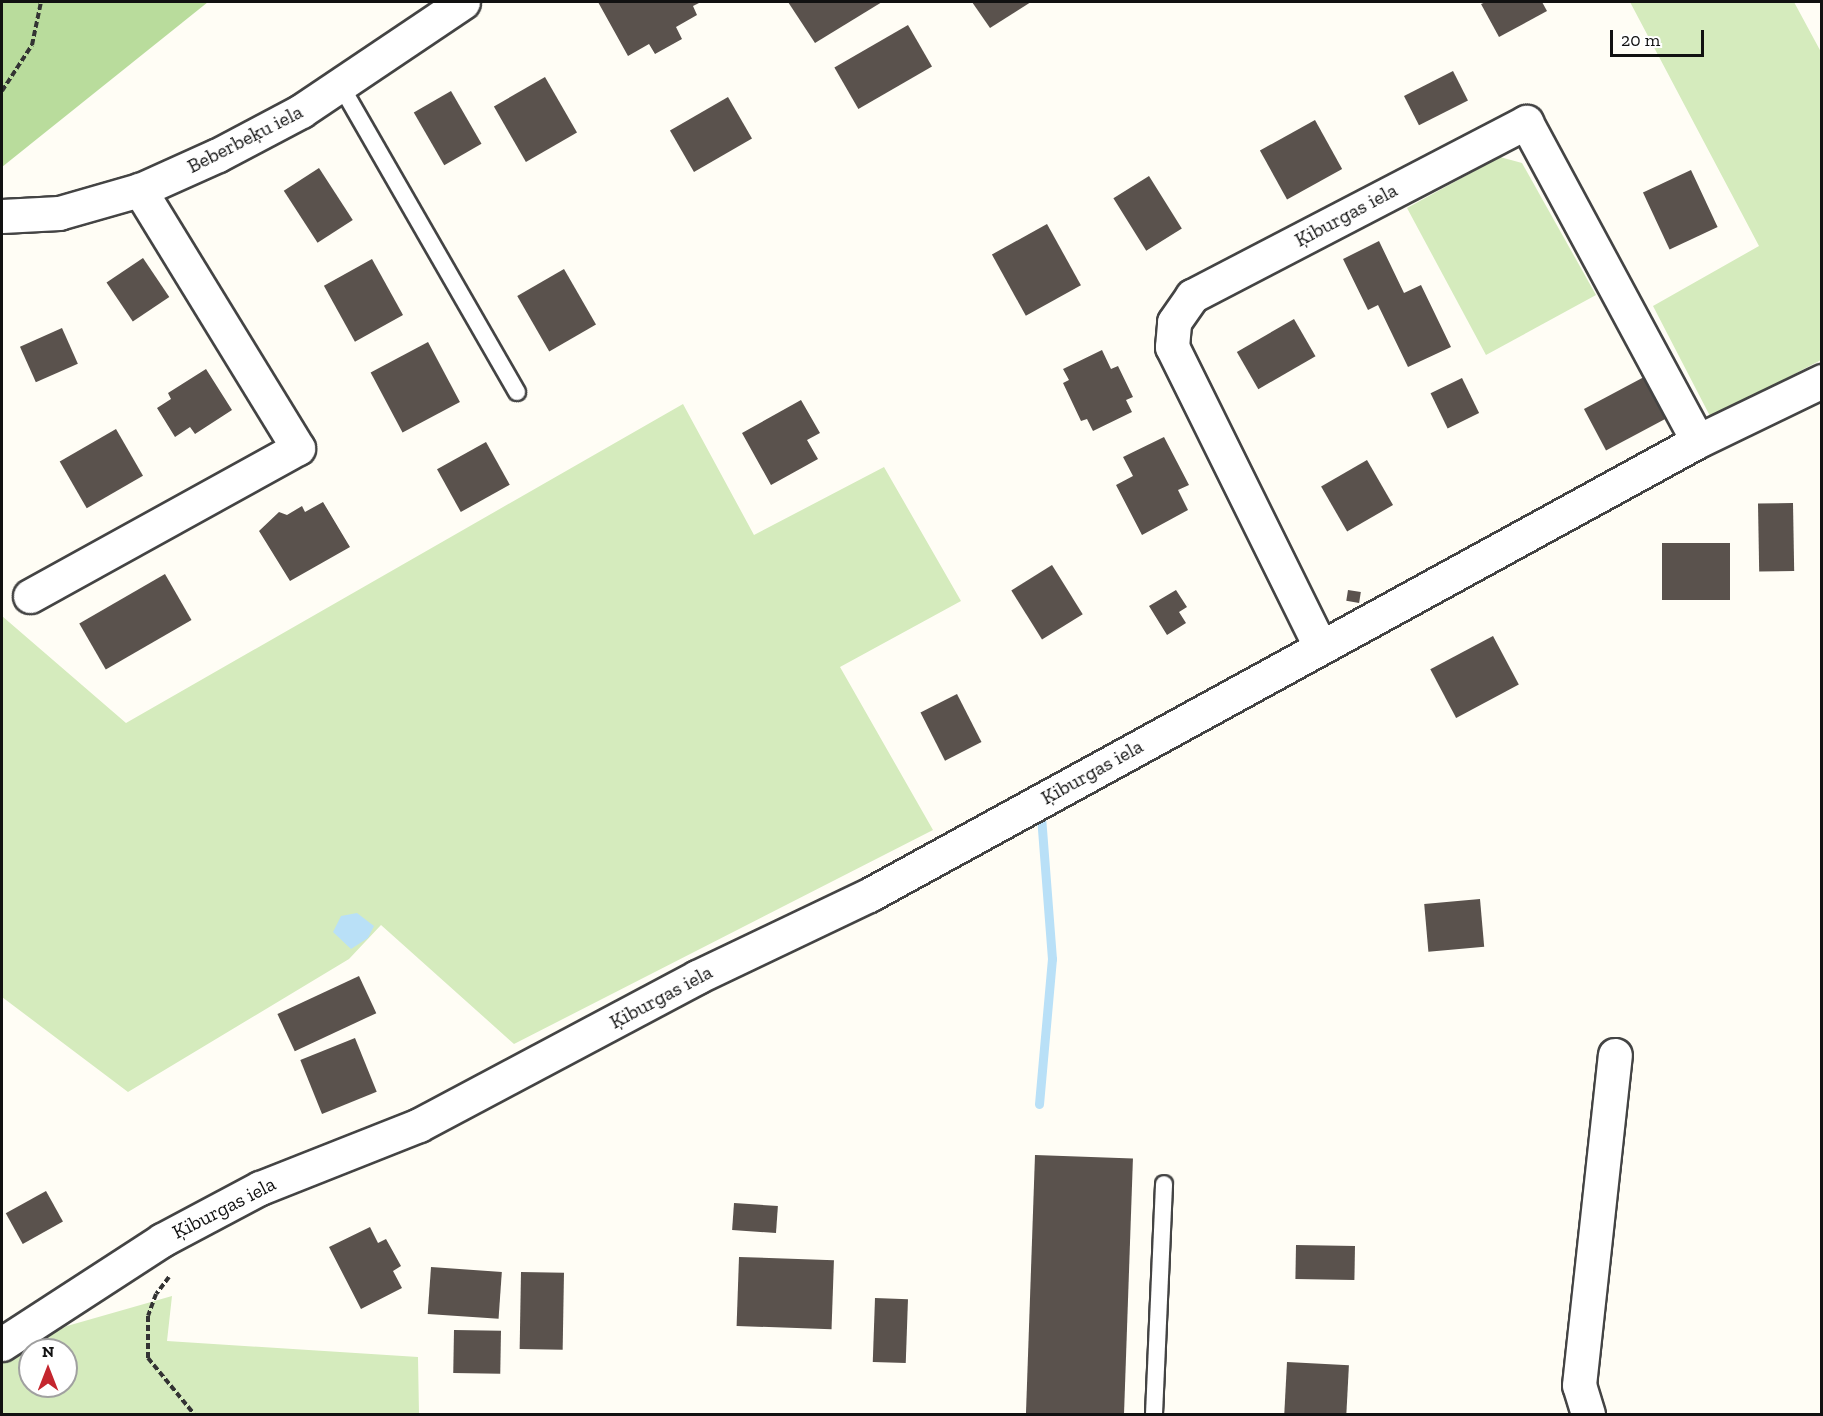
<!DOCTYPE html>
<meta charset="utf-8">
<style>
body{margin:0}
#map{position:relative;width:1823px;height:1416px;overflow:hidden;background:#fffdf5;font-family:"Zilla Slab",serif}
div>[style]{position:absolute}
[style*='--x']{left:calc(var(--x)*1px);top:calc(var(--y)*1px);width:calc(var(--w)*1px);rotate:calc(var(--a)*1deg)}
.green>*{inset:0;background:#d5ebbd}
.forest>*{inset:0;background:#b9dc9c}
.water>*{inset:0;background:#b9e0f7}
.stream>*{height:9px;margin:-4.5px;padding:0 4.5px;transform-origin:4.5px;border-radius:4.5px;background:#b9e0f7}
.building>*{inset:0;background:#5a524d;transform-origin:0 0}
.path>*{height:4px;margin-top:-2px;transform-origin:0;background:repeating-linear-gradient(90deg,#333 0 6px,transparent 0 9px)}
.roads{filter:drop-shadow(2px 0 #444) drop-shadow(-2px 0 #444) drop-shadow(0 2px #444) drop-shadow(0 -2px #444)}
.service>*{height:16px;margin:-8px;padding:0 8px;transform-origin:8px;border-radius:8px;background:#fff}
.minor>*{height:33px;margin:-16.5px;padding:0 16.5px;transform-origin:16.5px;border-radius:16.5px;background:#fff}
span{translate:-50% -50%;white-space:nowrap;text-align:center;line-height:1.15;-webkit-text-stroke:6px #fff;paint-order:stroke}
.street-label{font-size:20px;color:#111}
.frame{position:absolute;inset:0;border:3px solid #111;pointer-events:none}
.north{position:absolute;left:18px;top:1338px;width:60px;height:60px;box-sizing:border-box;background:#fff;border:2px solid #a0a0a0;border-radius:50%;rotate:0deg;font-size:16px;font-weight:700;line-height:24px;text-align:center;color:#111}
.north::after{content:'';display:block;margin:auto;width:21px;height:27px;background:#c4262e;clip-path:polygon(50% 0,100% 100%,50% 72%,0 100%)}
.scale{position:absolute;left:1610px;top:30px;width:94px;height:27px;box-sizing:border-box;border:3px solid #111;border-top:0;padding-left:8px;font-size:18px;line-height:21px;white-space:nowrap;color:#111;-webkit-text-stroke:4px #fff;paint-order:stroke}
</style>
<div id="map">
<div class="green">
<div style="clip-path:polygon(1630px 2px,1794px 2px,1821px 52px,1821px 360px,1711px 418px,1653px 306px,1759px 246px)"></div>
<div style="clip-path:polygon(1500px 157px,1522px 163px,1596px 295px,1486px 355px,1407px 208px)"></div>
<div style="clip-path:polygon(683px 404px,754px 535px,884px 467px,961px 601px,840px 667px,933px 830px,514px 1044px,381px 925px,349px 959px,128px 1092px,2px 997px,2px 616px,126px 723px)"></div>
<div style="clip-path:polygon(evenodd,172px 1296px,167px 1341px,418px 1357px,419px 1414px,2px 1414px,2px 1360px,67px 1326px,172px 1296px,30px 1350px,66px 1350px,66px 1386px,30px 1386px,30px 1350px)"></div>
</div>
<div class="forest">
<div style="clip-path:polygon(2px 2px,208px 2px,2px 167px)"></div>
</div>
<div class="water">
<div style="clip-path:polygon(357px 913px,374px 926px,368px 938px,351px 949px,333px 932px,341px 916px)"></div>
</div>
<div class="stream">
<div style="--x:1039;--y:1104;--w:146;--a:-84.9"></div>
<div style="--x:1052;--y:959;--w:144;--a:-94.4"></div>
</div>
<div class="building">
<div style="clip-path:polygon(598px 2px,701px 2px,693px 6px,697px 15px,676px 27px,682px 39px,655px 54px,649px 44px,628px 56px)"></div>
<div style="clip-path:polygon(788px 2px,882px 2px,815px 43px)"></div>
<div style="clip-path:polygon(972px 2px,1031px 2px,990px 28px)"></div>
<div style="clip-path:polygon(1486px 2px,1542px 2px,1547px 11px,1499px 37px,1481px 4px)"></div>
<div style="left:908px;top:25px;width:48px;height:85px;rotate:60deg"></div>
<div style="left:1453px;top:71px;width:33px;height:55px;rotate:63deg"></div>
<div style="left:545px;top:77px;width:64px;height:59px;rotate:60deg"></div>
<div style="left:451px;top:91px;width:61px;height:43px;rotate:60deg"></div>
<div style="left:728px;top:97px;width:48px;height:67px;rotate:60deg"></div>
<div style="left:1315px;top:120px;width:56px;height:63px;rotate:61deg"></div>
<div style="left:319px;top:168px;width:62px;height:42px;rotate:57deg"></div>
<div style="left:1691px;top:170px;width:63px;height:53px;rotate:65deg"></div>
<div style="left:1149px;top:176px;width:62px;height:42px;rotate:58deg"></div>
<div style="left:1047px;top:224px;width:70px;height:63px;rotate:61deg"></div>
<div style="clip-path:polygon(1379px 241px,1404px 293px,1421px 285px,1451px 347px,1408px 367px,1378px 305px,1368px 310px,1343px 259px)"></div>
<div style="left:143px;top:258px;width:47px;height:44px;rotate:56deg"></div>
<div style="left:372px;top:259px;width:64px;height:55px;rotate:61deg"></div>
<div style="left:564px;top:269px;width:64px;height:54px;rotate:60deg"></div>
<div style="left:1294px;top:319px;width:43px;height:66px;rotate:60deg"></div>
<div style="left:62px;top:328px;width:39px;height:46px;rotate:66deg"></div>
<div style="left:428px;top:342px;width:68px;height:65px;rotate:62deg"></div>
<div style="clip-path:polygon(1102px 350px,1111px 369px,1118px 366px,1133px 397px,1126px 400px,1132px 412px,1093px 431px,1087px 419px,1081px 421px,1063px 383px,1069px 380px,1063px 369px)"></div>
<div style="clip-path:polygon(206px 369px,232px 410px,195px 434px,190px 427px,175px 437px,157px 408px,171px 399px,168px 393px)"></div>
<div style="left:1644px;top:377px;width:47px;height:68px;rotate:62deg"></div>
<div style="left:1462px;top:378px;width:39px;height:35px;rotate:64deg"></div>
<div style="clip-path:polygon(801px 400px,820px 433px,807px 440px,818px 459px,771px 485px,742px 433px)"></div>
<div style="left:116px;top:429px;width:54px;height:65px;rotate:60deg"></div>
<div style="clip-path:polygon(1164px 437px,1189px 485px,1178px 490px,1188px 510px,1142px 535px,1116px 485px,1133px 476px,1123px 457px)"></div>
<div style="left:486px;top:442px;width:49px;height:56px;rotate:61deg"></div>
<div style="left:1367px;top:460px;width:52px;height:53px;rotate:60deg"></div>
<div style="clip-path:polygon(323px 502px,350px 547px,290px 581px,259px 531px,279px 512px,287px 515px,302px 506px,305px 512px)"></div>
<div style="left:1793px;top:503px;width:68px;height:35px;rotate:89deg"></div>
<div style="left:1662px;top:543px;width:68px;height:57px"></div>
<div style="left:1052px;top:565px;width:58px;height:48px;rotate:58deg"></div>
<div style="left:165px;top:574px;width:53px;height:99px;rotate:60deg"></div>
<div style="clip-path:polygon(1176px 590px,1187px 607px,1179px 612px,1186px 623px,1167px 635px,1149px 606px)"></div>
<div style="left:1348px;top:590px;width:13px;height:11px;rotate:9deg"></div>
<div style="left:1493px;top:636px;width:55px;height:71px;rotate:62deg"></div>
<div style="left:957px;top:694px;width:54px;height:41px;rotate:63deg"></div>
<div style="left:1480px;top:899px;width:48px;height:56px;rotate:85deg"></div>
<div style="left:359px;top:976px;width:41px;height:90px;rotate:65deg"></div>
<div style="left:355px;top:1038px;width:58px;height:59px;rotate:68deg"></div>
<div style="left:1035px;top:1155px;width:98px;height:259px;rotate:2deg"></div>
<div style="left:46px;top:1191px;width:35px;height:46px;rotate:61deg"></div>
<div style="left:734px;top:1203px;width:44px;height:27px;rotate:4deg"></div>
<div style="clip-path:polygon(370px 1227px,378px 1243px,386px 1239px,401px 1266px,393px 1271px,402px 1288px,361px 1309px,329px 1247px)"></div>
<div style="left:1296px;top:1245px;width:59px;height:34px;rotate:1deg"></div>
<div style="left:739px;top:1257px;width:95px;height:69px;rotate:2deg"></div>
<div style="left:431px;top:1267px;width:71px;height:47px;rotate:4deg"></div>
<div style="left:521px;top:1272px;width:43px;height:77px;rotate:1deg"></div>
<div style="left:875px;top:1298px;width:33px;height:64px;rotate:2deg"></div>
<div style="left:454px;top:1330px;width:47px;height:43px;rotate:1deg"></div>
<div style="left:1287px;top:1362px;width:62px;height:52px;rotate:3deg"></div>
</div>
<div class="path">
<div style="--x:2;--y:91;--w:55;--a:-56.9"></div>
<div style="--x:32;--y:45;--w:44;--a:-78.2"></div>
<div style="--x:169;--y:1277;--w:21;--a:127"></div>
<div style="--x:156;--y:1294;--w:23;--a:110"></div>
<div style="--x:148;--y:1316;--w:42;--a:90"></div>
<div style="--x:148;--y:1358;--w:72;--a:50.6"></div>
</div>
<div class="roads">
<div class="service">
<div style="--x:341;--y:86;--w:353;--a:60.1"></div>
<div style="--x:1154;--y:1414;--w:230;--a:-87.5"></div>
</div>
<div class="minor">
<div style="--x:2;--y:216;--w:57;--a:-3"></div>
<div style="--x:59;--y:213;--w:84;--a:-15.9"></div>
<div style="--x:140;--y:190;--w:85;--a:-24.2"></div>
<div style="--x:218;--y:155;--w:94;--a:-27.9"></div>
<div style="--x:301;--y:111;--w:195;--a:-33.9"></div>
<div style="--x:30;--y:596;--w:306;--a:-28.9"></div>
<div style="--x:298;--y:448;--w:303;--a:-121.5"></div>
<div style="--x:1320;--y:646;--w:334;--a:-116.3"></div>
<div style="--x:1172;--y:347;--w:25;--a:-85"></div>
<div style="--x:1174;--y:322;--w:32;--a:-55"></div>
<div style="--x:1192;--y:296;--w:377;--a:-27.5"></div>
<div style="--x:1526;--y:122;--w:362;--a:61.7"></div>
<div style="--x:2;--y:1344;--w:191;--a:-33"></div>
<div style="--x:162;--y:1240;--w:111;--a:-28"></div>
<div style="--x:260;--y:1188;--w:171;--a:-21.6"></div>
<div style="--x:419;--y:1125;--w:315;--a:-28"></div>
<div style="--x:697;--y:977;--w:191;--a:-25.5"></div>
<div style="--x:869;--y:895;--w:945;--a:-28.71"></div>
<div style="--x:1698;--y:441;--w:138;--a:-25.8"></div>
<div style="--x:1588;--y:1414;--w:30;--a:-107"></div>
<div style="--x:1579;--y:1385;--w:332;--a:-83.8"></div>
</div>
</div>
<div class="street-label">
<span style="left:245px;top:139px;rotate:-27deg">Beberbeķu iela</span>
<span style="left:1346px;top:215px;rotate:-28deg">Ķiburgas iela</span>
<span style="left:1092px;top:772px;rotate:-29deg">Ķiburgas iela</span>
<span style="left:661px;top:997px;rotate:-28deg">Ķiburgas iela</span>
<span style="left:224px;top:1208px;rotate:-27deg">Ķiburgas iela</span>
</div>
<div class="frame"></div>
<div class="north">N</div>
<div class="scale">20 m</div>
</div>
